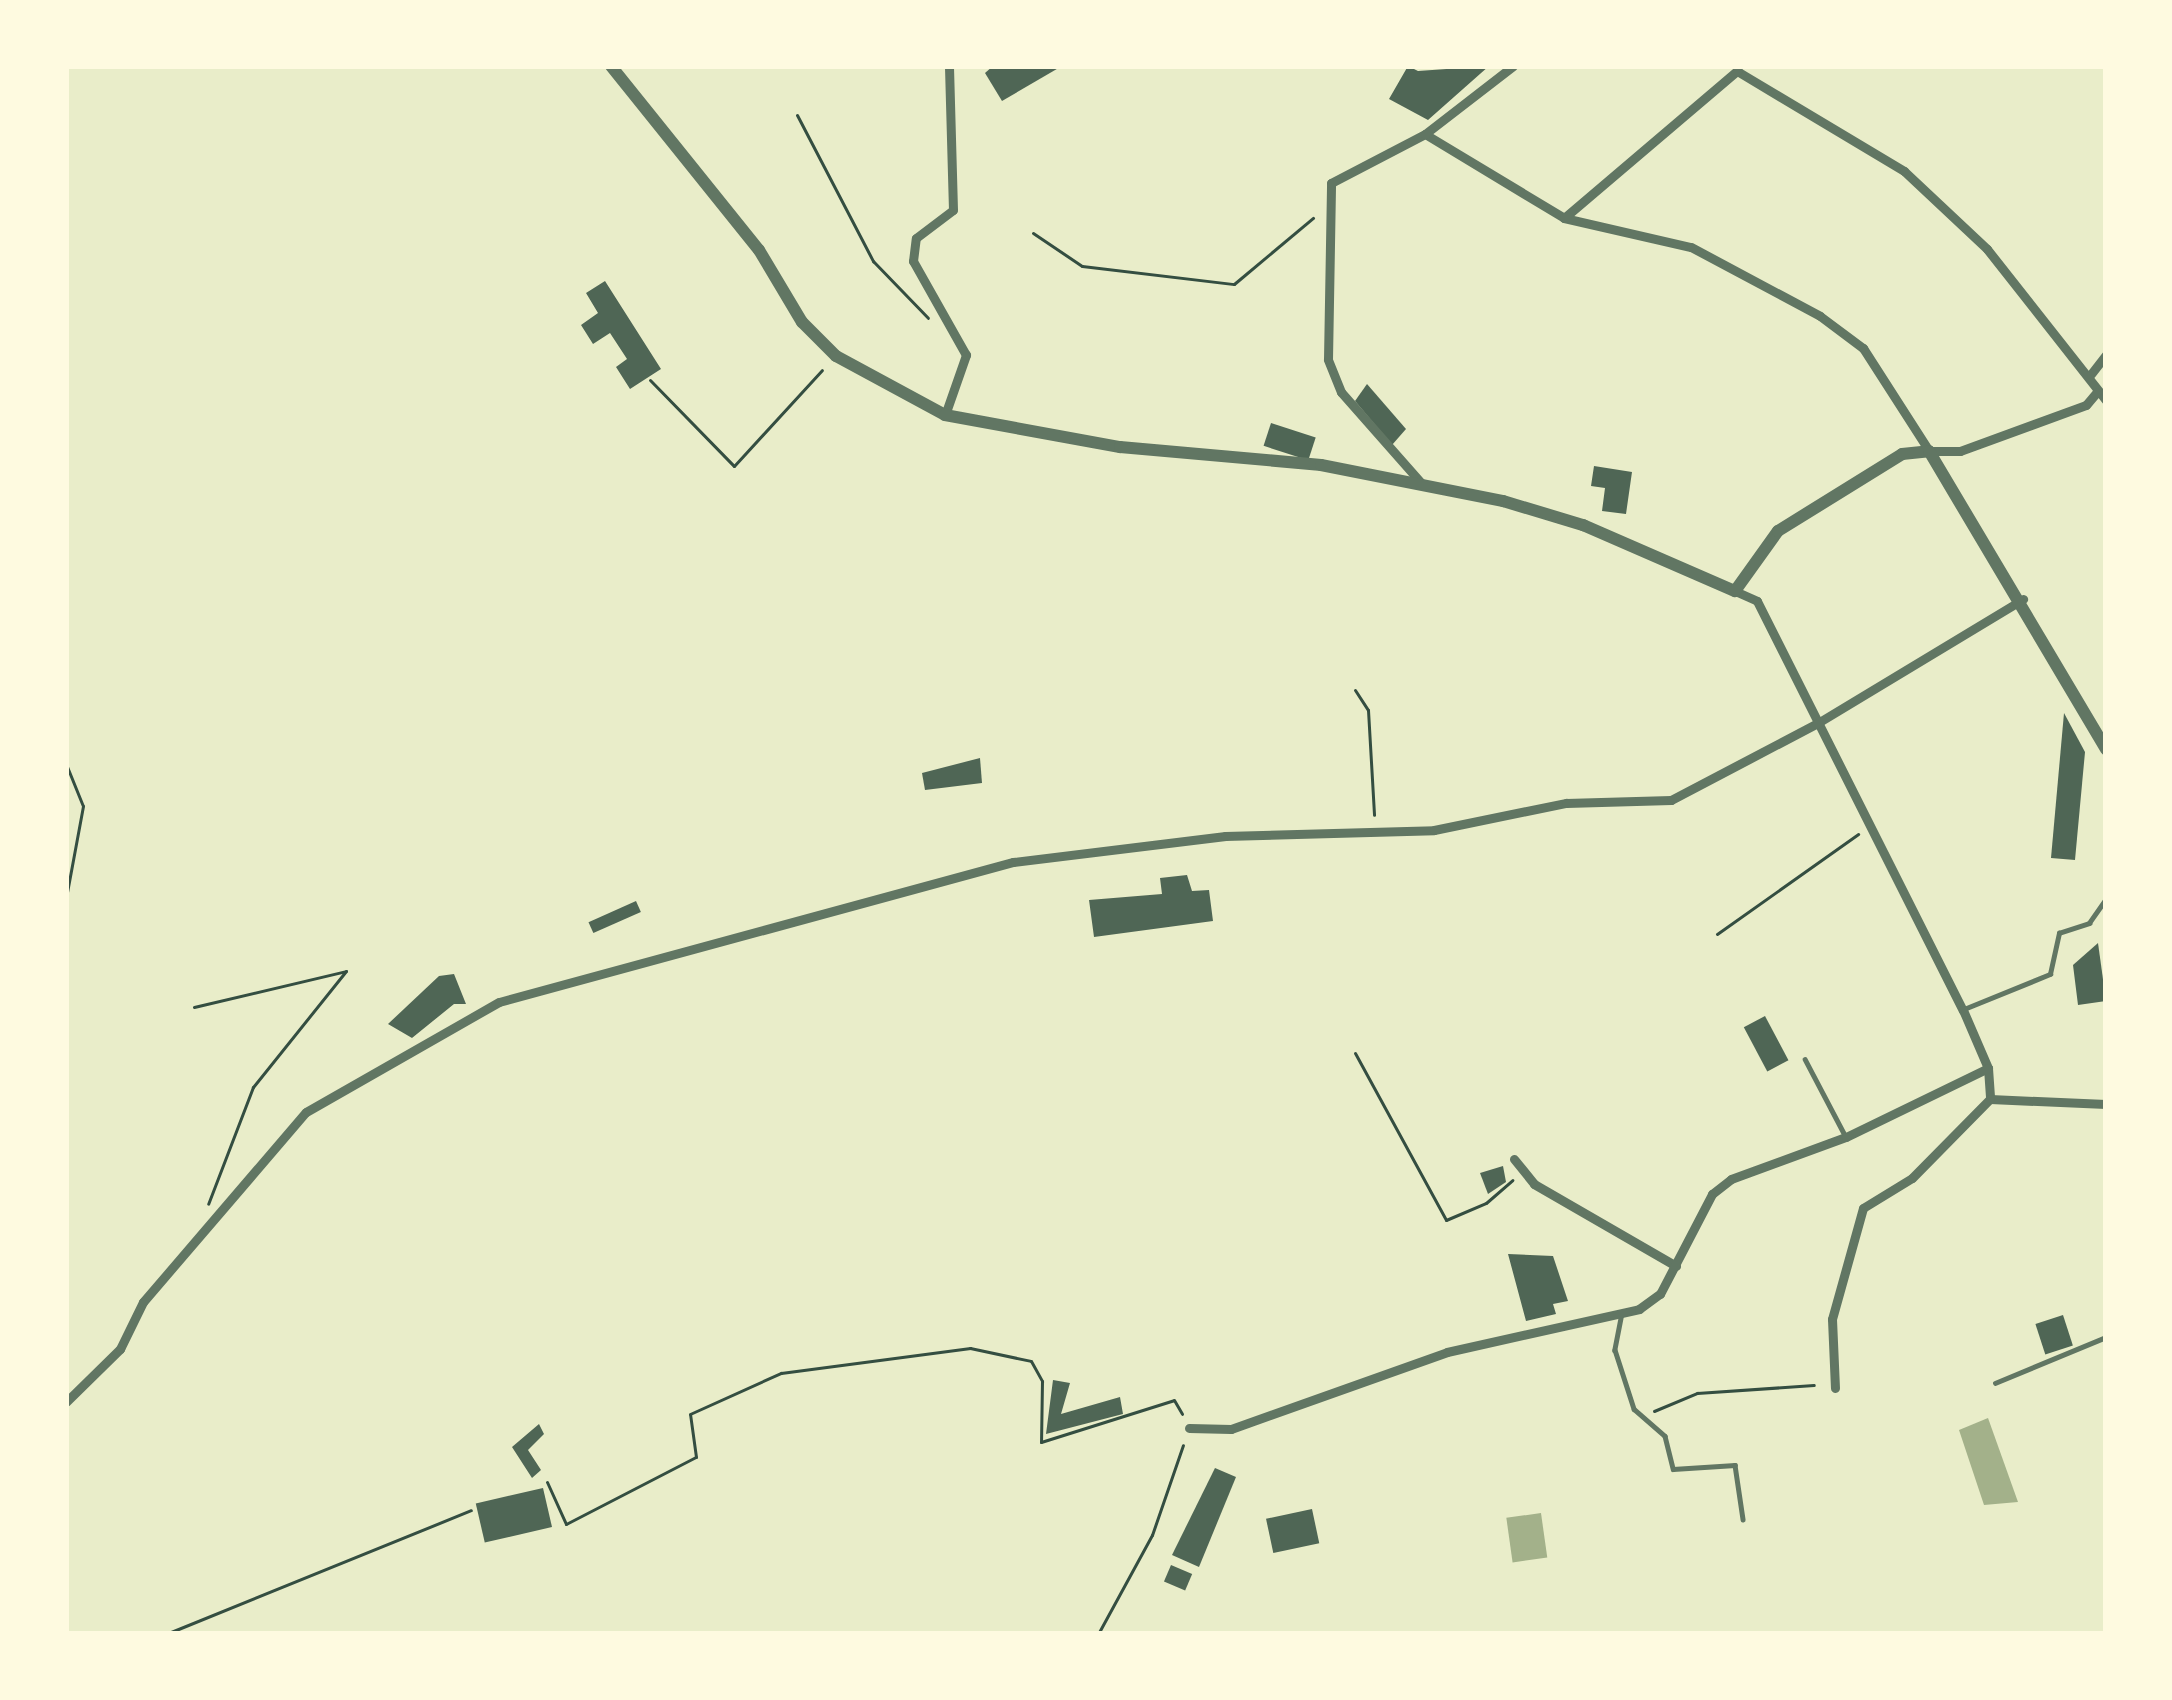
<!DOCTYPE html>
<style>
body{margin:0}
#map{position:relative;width:2172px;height:1700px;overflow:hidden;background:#e9edc9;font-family:"Exo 2",sans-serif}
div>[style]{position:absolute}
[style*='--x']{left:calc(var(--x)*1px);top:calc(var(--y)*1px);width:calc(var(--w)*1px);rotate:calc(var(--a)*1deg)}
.water>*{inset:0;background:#a3b18a;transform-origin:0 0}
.building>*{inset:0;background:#4f6655;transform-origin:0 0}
.path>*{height:3px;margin:-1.5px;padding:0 1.5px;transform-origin:1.5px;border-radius:1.5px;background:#344e41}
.service>*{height:4.5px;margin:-2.25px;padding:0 2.25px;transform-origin:2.25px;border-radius:2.25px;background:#617663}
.minor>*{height:9px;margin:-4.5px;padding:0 4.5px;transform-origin:4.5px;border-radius:4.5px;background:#617663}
.tertiary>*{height:12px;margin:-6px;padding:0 6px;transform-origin:6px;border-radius:6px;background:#617663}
span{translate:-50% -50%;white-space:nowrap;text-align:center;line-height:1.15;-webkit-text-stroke:12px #fefae0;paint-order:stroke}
.frame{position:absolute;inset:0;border:69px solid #fefae0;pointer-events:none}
</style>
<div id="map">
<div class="water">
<div style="clip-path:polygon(1988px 1418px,2018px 1502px,1984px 1505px,1959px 1430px)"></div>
<div style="left:1541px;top:1513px;width:45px;height:35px;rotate:82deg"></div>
</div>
<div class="building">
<div style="clip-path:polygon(993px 66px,1062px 66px,1002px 101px,985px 73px)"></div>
<div style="clip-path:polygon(1408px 66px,1418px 71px,1489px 66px,1428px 120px,1389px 99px)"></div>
<div style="clip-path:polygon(605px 281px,661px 369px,630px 389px,616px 367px,627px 359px,610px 333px,593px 344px,581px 325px,598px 313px,586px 293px)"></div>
<div style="clip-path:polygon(1367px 384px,1406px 429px,1392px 445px,1355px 401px)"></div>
<div style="left:1271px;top:423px;width:47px;height:24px;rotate:18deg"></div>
<div style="clip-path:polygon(1594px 466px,1632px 472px,1626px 514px,1602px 511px,1605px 488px,1591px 486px)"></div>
<div style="clip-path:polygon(2064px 713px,2085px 752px,2075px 860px,2051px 858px)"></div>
<div style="clip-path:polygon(980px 758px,982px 783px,925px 790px,922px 773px)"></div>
<div style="clip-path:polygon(1187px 875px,1192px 891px,1209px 890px,1213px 921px,1094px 937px,1089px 900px,1162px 894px,1160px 878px)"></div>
<div style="left:636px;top:901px;width:12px;height:52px;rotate:66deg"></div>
<div style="clip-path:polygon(2098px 943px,2106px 1001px,2078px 1005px,2073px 965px)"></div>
<div style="clip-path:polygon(454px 974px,466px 1004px,454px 1004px,412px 1038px,388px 1024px,439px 976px)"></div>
<div style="left:1765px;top:1016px;width:50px;height:24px;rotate:62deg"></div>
<div style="clip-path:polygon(1503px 1166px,1506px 1182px,1488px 1194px,1480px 1173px)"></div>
<div style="clip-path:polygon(1508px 1254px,1553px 1256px,1568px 1301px,1553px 1304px,1556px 1314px,1526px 1321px)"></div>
<div style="left:2063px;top:1315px;width:32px;height:29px;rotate:72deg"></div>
<div style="clip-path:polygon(1053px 1380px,1070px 1383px,1061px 1414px,1120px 1397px,1123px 1414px,1046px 1434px)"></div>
<div style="clip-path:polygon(539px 1424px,544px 1434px,528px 1450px,541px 1470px,532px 1478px,512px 1447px)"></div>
<div style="clip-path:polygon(1215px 1468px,1236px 1477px,1199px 1567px,1172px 1555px)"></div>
<div style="left:543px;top:1488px;width:40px;height:69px;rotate:77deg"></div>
<div style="left:1312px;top:1509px;width:35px;height:47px;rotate:78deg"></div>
<div style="left:1171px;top:1565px;width:23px;height:18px;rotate:23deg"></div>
</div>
<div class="path">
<div style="--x:797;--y:115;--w:165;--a:62.5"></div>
<div style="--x:873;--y:261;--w:79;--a:46"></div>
<div style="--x:1033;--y:233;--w:59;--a:34"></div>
<div style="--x:1082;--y:266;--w:153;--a:6.8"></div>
<div style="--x:1234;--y:284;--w:103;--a:-39.9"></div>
<div style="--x:650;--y:380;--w:120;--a:45.7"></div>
<div style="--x:734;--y:466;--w:130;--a:-47.5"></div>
<div style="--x:1355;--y:690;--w:24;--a:57"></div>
<div style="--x:1368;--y:710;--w:105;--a:86.7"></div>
<div style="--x:66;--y:764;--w:45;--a:68"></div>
<div style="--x:83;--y:806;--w:94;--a:100.5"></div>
<div style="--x:1717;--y:934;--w:173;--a:-35.3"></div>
<div style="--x:194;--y:1007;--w:156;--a:-13.3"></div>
<div style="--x:346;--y:971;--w:149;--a:128.7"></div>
<div style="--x:253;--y:1087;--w:125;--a:111"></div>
<div style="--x:1355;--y:1053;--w:190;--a:61.4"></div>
<div style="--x:1446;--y:1220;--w:43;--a:-23"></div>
<div style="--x:1486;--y:1203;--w:35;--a:-41"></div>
<div style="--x:1654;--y:1411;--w:47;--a:-22.7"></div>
<div style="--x:1697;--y:1393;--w:117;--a:-3.9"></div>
<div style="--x:547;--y:1482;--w:46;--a:65.7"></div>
<div style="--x:566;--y:1524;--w:146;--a:-27.3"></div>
<div style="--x:696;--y:1457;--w:43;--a:-97.9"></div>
<div style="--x:690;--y:1414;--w:100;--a:-24.3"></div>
<div style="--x:781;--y:1373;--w:191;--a:-7.5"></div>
<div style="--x:970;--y:1348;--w:62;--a:12"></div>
<div style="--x:1031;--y:1361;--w:23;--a:61"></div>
<div style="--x:1042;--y:1381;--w:61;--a:90.9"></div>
<div style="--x:1041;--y:1442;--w:139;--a:-17.5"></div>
<div style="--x:1174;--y:1400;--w:16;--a:60"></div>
<div style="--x:166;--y:1634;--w:329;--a:-22.1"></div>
<div style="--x:1098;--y:1634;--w:113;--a:-61.4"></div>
<div style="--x:1152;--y:1535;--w:95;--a:-71"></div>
</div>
<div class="service">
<div style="--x:1964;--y:1009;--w:93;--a:-22.1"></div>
<div style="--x:2050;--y:974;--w:42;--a:-77.6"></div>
<div style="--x:2059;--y:933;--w:32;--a:-18"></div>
<div style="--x:2089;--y:923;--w:29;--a:-55"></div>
<div style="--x:1805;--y:1059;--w:88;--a:62.3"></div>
<div style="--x:1622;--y:1313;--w:38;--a:101"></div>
<div style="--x:1615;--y:1350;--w:62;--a:72.1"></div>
<div style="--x:1634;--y:1409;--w:41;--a:41.1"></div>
<div style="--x:1665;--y:1436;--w:34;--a:76"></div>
<div style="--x:1673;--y:1469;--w:62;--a:-3.7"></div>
<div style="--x:1735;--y:1465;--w:55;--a:81.6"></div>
<div style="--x:1995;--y:1383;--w:120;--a:-22.5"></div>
</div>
<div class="minor">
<div style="--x:1737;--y:71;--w:195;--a:30.9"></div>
<div style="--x:1904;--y:171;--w:114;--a:43.2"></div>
<div style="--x:1987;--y:249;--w:192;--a:51.8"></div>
<div style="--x:1425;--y:134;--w:162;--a:31.1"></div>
<div style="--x:1564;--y:218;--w:130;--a:12.9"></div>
<div style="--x:1691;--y:247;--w:146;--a:28.1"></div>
<div style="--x:1820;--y:316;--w:54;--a:36.7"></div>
<div style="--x:1863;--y:348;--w:122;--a:57.3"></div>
<div style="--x:1929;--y:451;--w:31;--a:0"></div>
<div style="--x:1960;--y:451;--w:134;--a:-20.1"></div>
<div style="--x:2086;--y:405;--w:16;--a:-50"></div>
<div style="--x:1564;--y:218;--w:228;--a:-40.4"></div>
<div style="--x:2091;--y:374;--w:24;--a:-52"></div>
<div style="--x:945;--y:415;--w:64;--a:-70.7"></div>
<div style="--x:966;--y:355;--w:108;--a:-119.4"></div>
<div style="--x:913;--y:261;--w:23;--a:-83"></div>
<div style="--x:916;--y:238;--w:46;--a:-37.1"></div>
<div style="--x:953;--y:210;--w:144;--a:-91.6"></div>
<div style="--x:1423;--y:485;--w:124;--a:-131.4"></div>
<div style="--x:1341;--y:392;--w:35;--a:-112"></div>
<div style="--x:1328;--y:359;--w:176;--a:-89"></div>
<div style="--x:1331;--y:183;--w:106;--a:-27.5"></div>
<div style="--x:1425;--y:134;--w:111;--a:-37.7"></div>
<div style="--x:1735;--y:591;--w:24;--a:24"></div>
<div style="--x:1757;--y:601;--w:458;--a:63.3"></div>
<div style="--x:1963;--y:1010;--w:63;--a:66.7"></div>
<div style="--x:1988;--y:1068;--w:31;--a:86"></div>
<div style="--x:1990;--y:1099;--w:116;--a:2.5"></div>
<div style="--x:1514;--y:1159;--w:32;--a:51"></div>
<div style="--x:1534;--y:1184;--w:164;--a:30"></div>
<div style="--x:1835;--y:1388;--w:69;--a:-92.5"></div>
<div style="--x:1832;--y:1319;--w:115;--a:-74.4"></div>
<div style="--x:1863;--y:1208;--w:57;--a:-31.5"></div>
<div style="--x:1912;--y:1178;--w:111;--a:-45.4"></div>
<div style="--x:66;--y:1402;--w:76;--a:-44.5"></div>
<div style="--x:120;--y:1349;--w:52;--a:-63.9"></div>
<div style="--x:143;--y:1302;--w:250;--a:-49.4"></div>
<div style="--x:306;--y:1112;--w:222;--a:-29.7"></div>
<div style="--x:499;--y:1002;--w:533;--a:-15.24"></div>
<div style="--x:1013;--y:862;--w:214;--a:-7"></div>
<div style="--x:1225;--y:836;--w:209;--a:-1.6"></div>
<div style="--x:1434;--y:830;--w:135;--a:-11.6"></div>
<div style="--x:1566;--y:803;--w:105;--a:-1.6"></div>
<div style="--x:1671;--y:800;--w:164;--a:-27.7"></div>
<div style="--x:1816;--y:724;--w:242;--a:-31.1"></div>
<div style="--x:1189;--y:1428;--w:42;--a:1.4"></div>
<div style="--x:1231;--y:1429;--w:229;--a:-19.6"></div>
<div style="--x:1447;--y:1352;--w:197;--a:-12.6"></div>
<div style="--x:1639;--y:1309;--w:26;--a:-36"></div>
<div style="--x:1660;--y:1294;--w:113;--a:-62.5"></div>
<div style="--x:1712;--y:1194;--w:24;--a:-38"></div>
<div style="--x:1731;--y:1179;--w:122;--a:-20.1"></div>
<div style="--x:1846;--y:1137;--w:158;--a:-25.9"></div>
</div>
<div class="tertiary">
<div style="--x:611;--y:66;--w:236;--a:51.2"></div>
<div style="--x:759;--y:250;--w:84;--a:59.2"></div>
<div style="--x:802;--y:322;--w:48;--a:45"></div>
<div style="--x:836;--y:356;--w:124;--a:28.4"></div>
<div style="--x:945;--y:415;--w:178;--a:10.4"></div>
<div style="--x:1120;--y:447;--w:202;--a:5.1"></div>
<div style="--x:1321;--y:465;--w:186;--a:11.2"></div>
<div style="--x:1503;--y:501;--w:84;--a:16.7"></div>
<div style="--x:1583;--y:525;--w:166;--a:23.5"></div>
<div style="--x:1735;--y:591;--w:74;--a:-54.4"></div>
<div style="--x:1778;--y:531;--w:146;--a:-31.8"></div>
<div style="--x:1902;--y:454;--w:27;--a:-6"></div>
<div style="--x:1929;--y:451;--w:347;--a:59.3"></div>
</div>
<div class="frame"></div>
</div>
